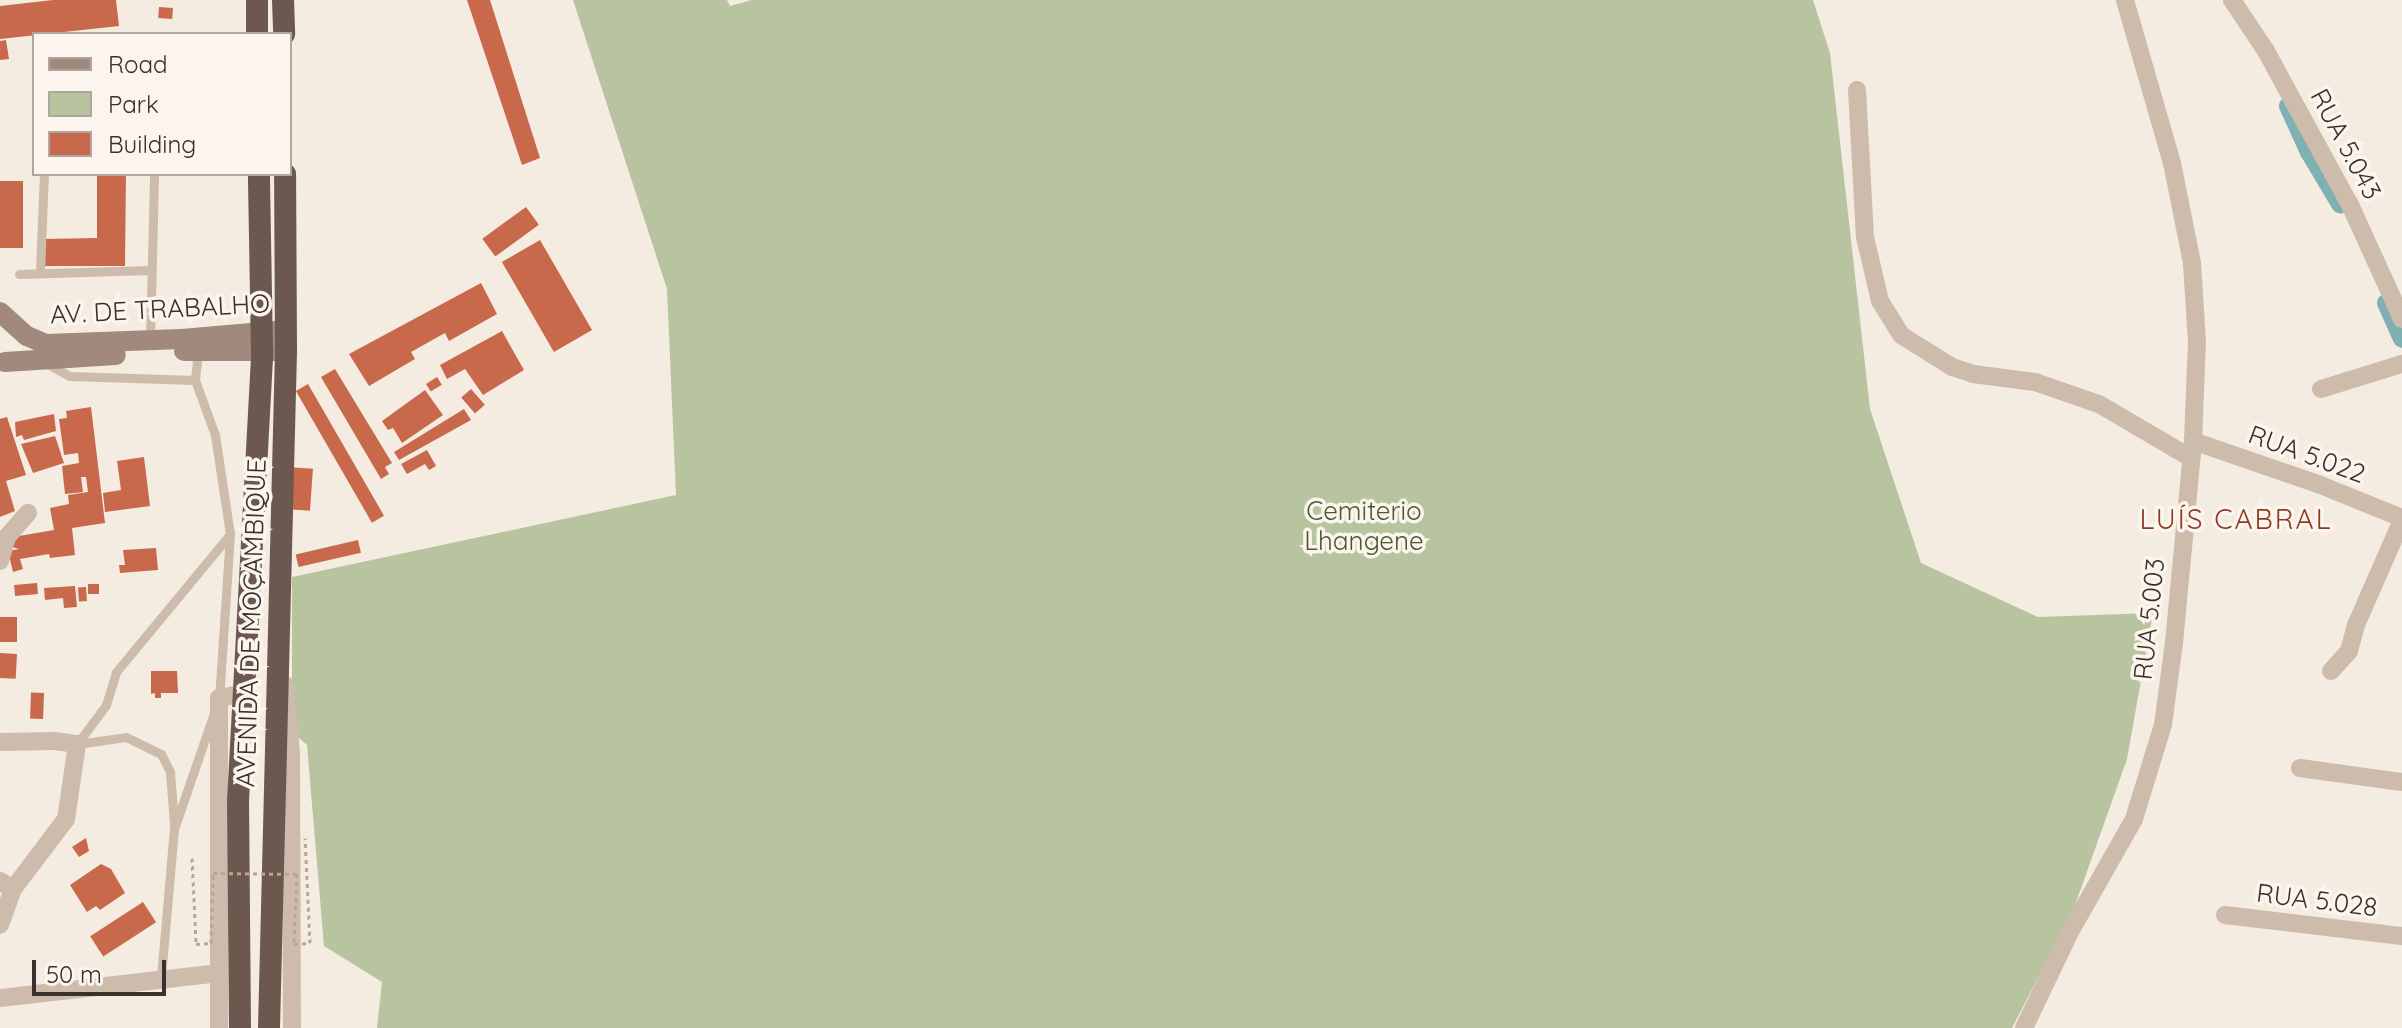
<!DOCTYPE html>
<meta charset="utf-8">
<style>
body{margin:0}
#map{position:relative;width:2402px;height:1028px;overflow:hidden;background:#f4ebe1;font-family:Quicksand,sans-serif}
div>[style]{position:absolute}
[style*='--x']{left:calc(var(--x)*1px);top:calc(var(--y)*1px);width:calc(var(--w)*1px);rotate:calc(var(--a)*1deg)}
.green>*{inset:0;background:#b8c4a0}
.canal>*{height:18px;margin:-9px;padding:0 9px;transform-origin:9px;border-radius:9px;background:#7fb0b2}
.building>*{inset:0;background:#c8694b;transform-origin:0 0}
.service>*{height:9px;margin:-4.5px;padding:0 4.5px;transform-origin:4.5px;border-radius:4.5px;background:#cdbbac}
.minor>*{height:18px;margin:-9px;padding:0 9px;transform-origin:9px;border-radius:9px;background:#cdbbac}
.secondary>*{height:20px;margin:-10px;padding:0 10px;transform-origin:10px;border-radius:10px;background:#a18a7d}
.trunk>*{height:22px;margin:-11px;padding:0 11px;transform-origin:11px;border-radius:11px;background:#6c584f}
.path-bridge>*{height:3px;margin-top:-1.5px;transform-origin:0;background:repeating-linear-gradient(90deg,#b9a596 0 4px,transparent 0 8px)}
span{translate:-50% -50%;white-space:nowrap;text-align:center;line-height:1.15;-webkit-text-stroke:7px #fbf5ee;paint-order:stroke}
.street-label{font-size:26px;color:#3b302b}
.park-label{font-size:26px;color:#4a5a2e}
.neighbourhood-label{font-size:28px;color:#8c3b22;letter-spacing:2px}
.legend{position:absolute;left:32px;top:32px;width:260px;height:144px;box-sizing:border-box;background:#fbf5ee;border:2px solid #aea6a0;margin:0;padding:10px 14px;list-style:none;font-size:24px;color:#3b302b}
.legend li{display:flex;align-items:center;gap:16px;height:40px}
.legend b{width:40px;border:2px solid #aea6a0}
.scale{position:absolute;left:32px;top:960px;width:134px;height:36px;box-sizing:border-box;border:4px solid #3b302b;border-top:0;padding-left:10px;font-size:24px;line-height:28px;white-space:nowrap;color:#3b302b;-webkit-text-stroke:6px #fbf5ee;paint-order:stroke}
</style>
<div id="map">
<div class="green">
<div style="clip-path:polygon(573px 0,727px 0,730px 6px,752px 0,1813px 0,1830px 53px,1870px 409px,1921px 563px,2038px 617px,2153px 613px,2127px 759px,2074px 908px,2012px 1028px,377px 1028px,382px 982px,324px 946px,307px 745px,292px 732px,292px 577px,676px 495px,667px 289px)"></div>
</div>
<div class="canal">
<div style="--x:2288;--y:106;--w:51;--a:65.5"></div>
<div style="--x:2309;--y:152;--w:61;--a:59.2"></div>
<div style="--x:2386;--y:303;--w:39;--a:66"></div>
</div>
<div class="building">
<div style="clip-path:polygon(53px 0,116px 0,119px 26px,0 39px,0 6px)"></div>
<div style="clip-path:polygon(467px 0,490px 0,540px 158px,522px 165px)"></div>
<div style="left:159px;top:7px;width:14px;height:11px;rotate:4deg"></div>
<div style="clip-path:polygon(6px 40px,9px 59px,0 60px,0 41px)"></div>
<div style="clip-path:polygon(97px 174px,126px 174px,125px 266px,43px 266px,43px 239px,97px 238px)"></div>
<div style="left:0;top:181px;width:23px;height:67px"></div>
<div style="left:526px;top:207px;width:22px;height:54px;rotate:54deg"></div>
<div style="left:540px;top:240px;width:104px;height:44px;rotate:60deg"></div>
<div style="clip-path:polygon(481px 283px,497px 314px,449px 341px,445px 333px,411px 352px,415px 359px,369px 386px,349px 354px)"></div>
<div style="clip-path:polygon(502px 331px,524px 370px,483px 395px,465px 369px,447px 379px,440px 365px)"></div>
<div style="clip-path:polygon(335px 369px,392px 463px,385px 467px,389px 474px,381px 479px,321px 377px)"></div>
<div style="left:437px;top:377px;width:9px;height:13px;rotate:58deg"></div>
<div style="left:308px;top:384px;width:152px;height:14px;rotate:60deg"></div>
<div style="left:471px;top:389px;width:21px;height:13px;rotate:49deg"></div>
<div style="clip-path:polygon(425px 390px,443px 415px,402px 443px,393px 428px,388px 430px,382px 421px)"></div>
<div style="clip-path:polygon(91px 407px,105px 523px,72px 528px,75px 555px,50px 558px,49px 554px,20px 559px,23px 569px,13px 572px,8px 551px,19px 549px,12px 547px,13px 537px,54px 530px,50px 508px,69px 504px,68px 495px,88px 492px,86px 477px,81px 477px,83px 492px,65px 494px,62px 466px,79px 463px,78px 453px,64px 455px,59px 419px,67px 418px,66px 411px)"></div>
<div style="clip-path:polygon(464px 409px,471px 420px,399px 460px,394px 452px)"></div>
<div style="clip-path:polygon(54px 414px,56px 431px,24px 440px,22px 435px,16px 437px,15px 422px)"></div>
<div style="clip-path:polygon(7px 417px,26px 475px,6px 481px,15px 511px,0 517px,0 419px)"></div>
<div style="clip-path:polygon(55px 436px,64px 463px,33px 473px,21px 444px)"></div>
<div style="clip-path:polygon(427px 450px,436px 466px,429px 470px,425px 464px,407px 474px,401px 464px)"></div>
<div style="clip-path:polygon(144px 457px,150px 506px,105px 512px,103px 493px,121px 490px,117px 461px)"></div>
<div style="left:287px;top:467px;width:26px;height:42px;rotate:4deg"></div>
<div style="left:358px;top:540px;width:13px;height:64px;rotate:77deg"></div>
<div style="clip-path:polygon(156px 548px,158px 570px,120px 573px,119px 565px,125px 565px,123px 550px)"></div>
<div style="left:37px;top:583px;width:11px;height:23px;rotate:85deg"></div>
<div style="left:99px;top:584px;width:10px;height:11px;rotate:90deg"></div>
<div style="clip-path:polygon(75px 586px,77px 607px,64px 608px,63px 598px,45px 600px,44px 588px)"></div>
<div style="left:86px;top:587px;width:14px;height:8px;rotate:86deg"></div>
<div style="left:0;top:617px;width:17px;height:25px"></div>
<div style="left:0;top:653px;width:17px;height:25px;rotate:3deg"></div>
<div style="clip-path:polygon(151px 671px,177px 671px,178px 693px,161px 693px,161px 698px,155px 698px,155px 693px,151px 694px)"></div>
<div style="left:44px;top:693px;width:26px;height:13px;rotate:92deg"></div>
<div style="clip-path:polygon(86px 838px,89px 851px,79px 857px,72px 847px)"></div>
<div style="clip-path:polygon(101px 864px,111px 869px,125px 893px,100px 910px,96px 906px,87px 912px,70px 885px)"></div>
<div style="left:143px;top:902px;width:24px;height:63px;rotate:57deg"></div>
</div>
<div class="service">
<div style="--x:40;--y:272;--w:98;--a:-87.7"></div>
<div style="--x:19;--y:274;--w:131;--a:-1.7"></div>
<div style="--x:150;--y:341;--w:167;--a:-88.6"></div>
<div style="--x:198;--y:351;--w:29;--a:96"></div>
<div style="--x:195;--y:380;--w:59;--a:70"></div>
<div style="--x:215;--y:435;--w:100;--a:81.4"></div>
<div style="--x:230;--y:534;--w:164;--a:93.8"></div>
<div style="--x:46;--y:363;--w:26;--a:29"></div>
<div style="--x:69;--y:376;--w:126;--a:1.8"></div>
<div style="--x:77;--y:744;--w:49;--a:-53.4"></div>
<div style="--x:106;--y:705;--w:34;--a:-73"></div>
<div style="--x:116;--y:672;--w:179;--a:-50.4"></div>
<div style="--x:77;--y:744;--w:49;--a:-8.1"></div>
<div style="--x:126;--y:737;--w:39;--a:26"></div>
<div style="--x:161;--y:754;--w:20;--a:63"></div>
<div style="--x:170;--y:772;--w:52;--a:85.6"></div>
<div style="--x:161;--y:977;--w:149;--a:-85"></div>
<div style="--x:174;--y:829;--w:120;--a:-71"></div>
</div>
<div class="minor">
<div style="--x:2232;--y:0;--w:61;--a:56.3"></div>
<div style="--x:2266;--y:51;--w:178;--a:61.4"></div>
<div style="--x:2351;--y:207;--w:123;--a:65.5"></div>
<div style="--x:1857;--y:90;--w:147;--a:86.9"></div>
<div style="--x:1865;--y:237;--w:66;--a:76.8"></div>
<div style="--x:1880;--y:301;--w:40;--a:58"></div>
<div style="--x:1901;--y:335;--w:60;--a:32.1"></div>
<div style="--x:1952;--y:367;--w:22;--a:18"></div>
<div style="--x:1973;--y:374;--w:63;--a:7.4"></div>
<div style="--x:2035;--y:382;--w:68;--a:19"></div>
<div style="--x:2099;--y:404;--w:107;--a:30.4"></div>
<div style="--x:2321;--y:389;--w:85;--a:-17.2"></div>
<div style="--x:2193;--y:441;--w:132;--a:19"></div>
<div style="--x:2318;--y:484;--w:91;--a:22"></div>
<div style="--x:0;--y:561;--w:25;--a:-74"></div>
<div style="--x:7;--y:537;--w:32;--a:-49"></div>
<div style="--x:2331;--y:671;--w:27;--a:-48"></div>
<div style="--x:2349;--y:651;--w:27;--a:-75"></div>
<div style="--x:2356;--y:625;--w:115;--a:-66.3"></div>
<div style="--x:285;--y:685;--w:68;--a:85"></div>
<div style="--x:291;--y:753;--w:275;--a:89.8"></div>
<div style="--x:0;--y:742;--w:55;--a:-1"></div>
<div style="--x:55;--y:741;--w:22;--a:8"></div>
<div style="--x:77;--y:744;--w:76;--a:98.3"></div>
<div style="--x:66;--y:819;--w:88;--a:127.1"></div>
<div style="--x:2300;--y:768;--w:103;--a:7.8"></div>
<div style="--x:0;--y:881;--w:15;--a:32"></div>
<div style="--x:13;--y:889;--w:38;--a:110"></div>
<div style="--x:2225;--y:915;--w:178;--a:6.8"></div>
<div style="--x:0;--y:998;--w:219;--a:-6.5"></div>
<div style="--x:219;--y:1028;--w:330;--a:-90"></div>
<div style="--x:219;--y:698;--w:26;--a:-11"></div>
<div style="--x:2024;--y:1028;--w:109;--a:-64.4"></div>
<div style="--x:2071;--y:930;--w:128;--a:-60.4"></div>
<div style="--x:2134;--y:819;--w:98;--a:-72.9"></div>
<div style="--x:2163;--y:725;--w:83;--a:-82.4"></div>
<div style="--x:2174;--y:643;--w:203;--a:-84.6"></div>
<div style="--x:2193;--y:441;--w:98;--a:-87.7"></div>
<div style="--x:2197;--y:343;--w:80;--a:-93.6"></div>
<div style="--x:2192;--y:263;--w:102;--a:-101.3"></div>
<div style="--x:2172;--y:163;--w:170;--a:-106.1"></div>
</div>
<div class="secondary">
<div style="--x:0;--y:312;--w:36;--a:42"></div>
<div style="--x:27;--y:336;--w:21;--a:23"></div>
<div style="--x:46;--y:344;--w:136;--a:-2.1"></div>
<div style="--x:182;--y:339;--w:104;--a:-4.9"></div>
<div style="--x:184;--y:351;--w:92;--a:0"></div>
<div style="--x:5;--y:362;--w:111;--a:-3.6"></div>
</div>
<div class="trunk">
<div style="--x:283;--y:0;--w:34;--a:88"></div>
<div style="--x:257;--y:34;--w:34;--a:-90"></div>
<div style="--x:240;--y:1028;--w:227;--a:-90.5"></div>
<div style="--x:238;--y:801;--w:450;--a:-86.9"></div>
<div style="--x:262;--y:352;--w:178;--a:-91"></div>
<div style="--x:269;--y:1028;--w:678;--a:-88.56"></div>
<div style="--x:286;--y:350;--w:176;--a:-90.3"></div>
</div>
<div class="path-bridge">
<div style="--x:192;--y:858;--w:86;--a:87.3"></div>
<div style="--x:196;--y:944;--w:15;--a:-4"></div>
<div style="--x:211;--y:943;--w:70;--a:-88.4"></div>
<div style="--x:213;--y:873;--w:84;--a:0.7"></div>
<div style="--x:297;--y:874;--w:70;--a:92.5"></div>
<div style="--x:294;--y:944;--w:16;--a:-4"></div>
<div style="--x:310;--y:943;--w:105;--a:-92.7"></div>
</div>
<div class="street-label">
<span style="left:2346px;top:144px;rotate:62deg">RUA 5.043</span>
<span style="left:160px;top:309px;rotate:-3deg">AV. DE TRABALHO</span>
<span style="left:2307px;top:454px;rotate:20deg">RUA 5.022</span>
<span style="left:2149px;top:619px;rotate:-84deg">RUA 5.003</span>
<span style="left:251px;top:623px;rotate:-88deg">AVENIDA DE MOÇAMBIQUE</span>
<span style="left:2317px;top:900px;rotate:7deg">RUA 5.028</span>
</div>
<div class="park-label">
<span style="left:1364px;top:526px">Cemiterio<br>Lhangene</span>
</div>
<div class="neighbourhood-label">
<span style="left:2236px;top:519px">LUÍS CABRAL</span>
</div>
<ul class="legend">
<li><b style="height:10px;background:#a18a7d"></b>Road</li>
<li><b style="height:22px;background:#b8c4a0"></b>Park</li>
<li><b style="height:22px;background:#c8694b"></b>Building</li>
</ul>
<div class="scale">50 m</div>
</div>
